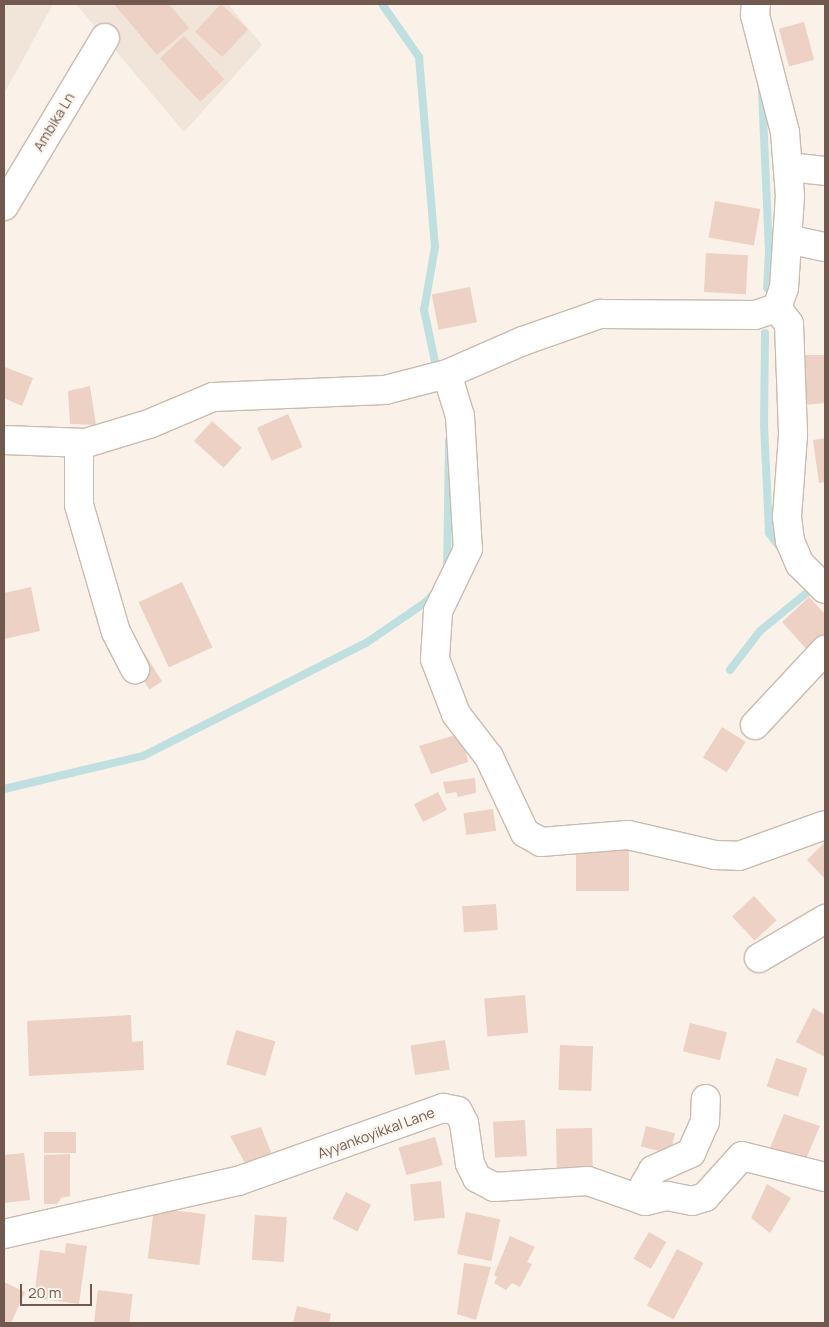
<!DOCTYPE html>
<style>
body{margin:0}
#map{position:relative;width:829px;height:1327px;overflow:hidden;background:#faf2e9;font-family:Manrope,sans-serif}
div>[style]{position:absolute}
[style*='--x']{left:calc(var(--x)*1px);top:calc(var(--y)*1px);width:calc(var(--w)*1px);rotate:calc(var(--a)*1deg)}
.residential>*{inset:0;background:#f1e4d8}
.stream>*{height:8px;margin:-4px;padding:0 4px;transform-origin:4px;border-radius:4px;background:#c0dfe1}
.building>*{inset:0;background:#ecd1c4;transform-origin:0 0}
.roads{filter:drop-shadow(1px 0 #cbbab0) drop-shadow(-1px 0 #cbbab0) drop-shadow(0 1px #cbbab0) drop-shadow(0 -1px #cbbab0)}
.minor>*{height:28px;margin:-14px;padding:0 14px;transform-origin:14px;border-radius:14px;background:#fff}
.secondary>*{height:28px;margin:-14px;padding:0 14px;transform-origin:14px;border-radius:14px;background:#fff}
span{translate:-50% -50%;white-space:nowrap;text-align:center;line-height:1.15;-webkit-text-stroke:4.5px #fdf6ef;paint-order:stroke}
.street-label{font-size:14px;color:#715950}
.frame{position:absolute;inset:0;border:5px solid #715950;pointer-events:none}
.scale{position:absolute;left:20px;top:1284px;width:72px;height:22px;box-sizing:border-box;border:2px solid #715950;border-top:0;padding-left:6px;font-size:15px;line-height:18px;white-space:nowrap;color:#715950;-webkit-text-stroke:4px #fdf6ef;paint-order:stroke}
</style>
<div id="map">
<div class="residential">
<div style="clip-path:polygon(4px 4px,53px 4px,4px 94px)"></div>
<div style="clip-path:polygon(76px 4px,228px 4px,262px 45px,184px 132px)"></div>
</div>
<div class="stream">
<div style="--x:382;--y:4;--w:65;--a:55.1"></div>
<div style="--x:419;--y:57;--w:191;--a:85.2"></div>
<div style="--x:435;--y:247;--w:64;--a:99.9"></div>
<div style="--x:424;--y:310;--w:62;--a:78"></div>
<div style="--x:762;--y:91;--w:160;--a:87.5"></div>
<div style="--x:769;--y:251;--w:37;--a:93"></div>
<div style="--x:765;--y:333;--w:92;--a:90.6"></div>
<div style="--x:764;--y:425;--w:108;--a:87.3"></div>
<div style="--x:769;--y:533;--w:25;--a:53"></div>
<div style="--x:447;--y:571;--w:131;--a:-89.1"></div>
<div style="--x:730;--y:670;--w:49;--a:-52.4"></div>
<div style="--x:760;--y:631;--w:70;--a:-39.2"></div>
<div style="--x:4;--y:789;--w:143;--a:-13.4"></div>
<div style="--x:143;--y:756;--w:250;--a:-26.9"></div>
<div style="--x:366;--y:643;--w:73;--a:-34.3"></div>
<div style="--x:426;--y:602;--w:12;--a:-48"></div>
</div>
<div class="building">
<div style="clip-path:polygon(114px 4px,169px 4px,189px 28px,157px 55px)"></div>
<div style="left:221px;top:4px;width:37px;height:38px;rotate:43deg"></div>
<div style="left:804px;top:22px;width:39px;height:26px;rotate:75deg"></div>
<div style="left:184px;top:36px;width:59px;height:33px;rotate:47deg"></div>
<div style="left:715px;top:201px;width:46px;height:37px;rotate:10deg"></div>
<div style="left:706px;top:253px;width:42px;height:39px;rotate:3deg"></div>
<div style="left:470px;top:287px;width:36px;height:39px;rotate:79deg"></div>
<div style="clip-path:polygon(799px 355px,825px 355px,825px 403px,804px 405px)"></div>
<div style="clip-path:polygon(5px 367px,33px 378px,22px 406px,4px 398px)"></div>
<div style="clip-path:polygon(90px 386px,96px 425px,70px 424px,68px 391px)"></div>
<div style="left:288px;top:414px;width:36px;height:34px;rotate:66deg"></div>
<div style="left:212px;top:421px;width:40px;height:27px;rotate:42deg"></div>
<div style="clip-path:polygon(825px 438px,825px 482px,819px 483px,813px 440px)"></div>
<div style="left:182px;top:582px;width:72px;height:48px;rotate:65deg"></div>
<div style="clip-path:polygon(31px 587px,40px 631px,4px 639px,4px 593px)"></div>
<div style="clip-path:polygon(809px 597px,825px 614px,825px 639px,809px 652px,782px 622px)"></div>
<div style="left:143px;top:651px;width:36px;height:15px;rotate:58deg"></div>
<div style="left:722px;top:727px;width:28px;height:36px;rotate:32deg"></div>
<div style="clip-path:polygon(462px 733px,468px 762px,431px 774px,419px 746px)"></div>
<div style="clip-path:polygon(475px 778px,476px 793px,458px 797px,456px 792px,446px 794px,443px 782px)"></div>
<div style="left:438px;top:792px;width:20px;height:27px;rotate:63deg"></div>
<div style="left:493px;top:809px;width:22px;height:30px;rotate:82deg"></div>
<div style="clip-path:polygon(825px 842px,825px 879px,807px 860px)"></div>
<div style="left:576px;top:844px;width:53px;height:47px"></div>
<div style="left:754px;top:896px;width:33px;height:30px;rotate:47deg"></div>
<div style="left:496px;top:904px;width:26px;height:34px;rotate:86deg"></div>
<div style="left:525px;top:995px;width:38px;height:41px;rotate:85deg"></div>
<div style="clip-path:polygon(813px 1008px,825px 1015px,825px 1057px,796px 1042px)"></div>
<div style="clip-path:polygon(131px 1015px,132px 1042px,143px 1041px,144px 1070px,29px 1076px,27px 1021px)"></div>
<div style="left:690px;top:1023px;width:38px;height:29px;rotate:14deg"></div>
<div style="left:236px;top:1030px;width:41px;height:36px;rotate:16deg"></div>
<div style="left:445px;top:1040px;width:30px;height:35px;rotate:81deg"></div>
<div style="left:560px;top:1045px;width:33px;height:45px;rotate:2deg"></div>
<div style="left:776px;top:1058px;width:33px;height:30px;rotate:18deg"></div>
<div style="clip-path:polygon(784px 1114px,820px 1126px,803px 1166px,767px 1155px)"></div>
<div style="left:525px;top:1120px;width:36px;height:32px;rotate:87deg"></div>
<div style="left:646px;top:1126px;width:30px;height:21px;rotate:14deg"></div>
<div style="clip-path:polygon(261px 1127px,273px 1157px,246px 1165px,230px 1136px)"></div>
<div style="left:592px;top:1128px;width:39px;height:36px;rotate:89deg"></div>
<div style="left:44px;top:1132px;width:32px;height:21px"></div>
<div style="left:435px;top:1137px;width:29px;height:38px;rotate:74deg"></div>
<div style="clip-path:polygon(24px 1153px,30px 1200px,4px 1203px,4px 1155px)"></div>
<div style="clip-path:polygon(70px 1154px,70px 1196px,61px 1198px,57px 1204px,44px 1204px,44px 1155px)"></div>
<div style="left:441px;top:1181px;width:37px;height:31px;rotate:84deg"></div>
<div style="clip-path:polygon(767px 1184px,791px 1198px,770px 1233px,751px 1218px)"></div>
<div style="left:346px;top:1192px;width:28px;height:30px;rotate:27deg"></div>
<div style="left:154px;top:1208px;width:52px;height:51px;rotate:7deg"></div>
<div style="left:466px;top:1212px;width:35px;height:43px;rotate:12deg"></div>
<div style="left:255px;top:1215px;width:32px;height:45px;rotate:4deg"></div>
<div style="left:649px;top:1232px;width:20px;height:31px;rotate:30deg"></div>
<div style="clip-path:polygon(510px 1236px,535px 1247px,527px 1262px,532px 1264px,520px 1287px,512px 1283px,506px 1290px,494px 1283px,497px 1277px,494px 1275px)"></div>
<div style="clip-path:polygon(66px 1243px,87px 1246px,79px 1304px,34px 1298px,40px 1250px,65px 1253px)"></div>
<div style="left:677px;top:1249px;width:30px;height:64px;rotate:28deg"></div>
<div style="clip-path:polygon(464px 1263px,491px 1267px,476px 1320px,457px 1314px)"></div>
<div style="clip-path:polygon(4px 1282px,25px 1292px,11px 1323px,4px 1323px)"></div>
<div style="left:98px;top:1290px;width:35px;height:33px;rotate:7deg"></div>
<div style="clip-path:polygon(297px 1306px,331px 1314px,329px 1323px,293px 1323px)"></div>
</div>
<div class="roads">
<div class="minor">
<div style="--x:788;--y:167;--w:37;--a:6"></div>
<div style="--x:4;--y:206;--w:196;--a:-59"></div>
<div style="--x:787;--y:239;--w:39;--a:12"></div>
<div style="--x:777;--y:308;--w:20;--a:53"></div>
<div style="--x:789;--y:324;--w:111;--a:87.9"></div>
<div style="--x:793;--y:435;--w:82;--a:94.2"></div>
<div style="--x:787;--y:517;--w:24;--a:83"></div>
<div style="--x:790;--y:541;--w:25;--a:67"></div>
<div style="--x:800;--y:564;--w:35;--a:45"></div>
<div style="--x:447;--y:374;--w:44;--a:72.8"></div>
<div style="--x:460;--y:416;--w:133;--a:86.6"></div>
<div style="--x:468;--y:549;--w:69;--a:115.8"></div>
<div style="--x:438;--y:611;--w:48;--a:93.6"></div>
<div style="--x:435;--y:659;--w:59;--a:69.1"></div>
<div style="--x:456;--y:714;--w:54;--a:52.5"></div>
<div style="--x:489;--y:757;--w:84;--a:64.7"></div>
<div style="--x:525;--y:833;--w:18;--a:29"></div>
<div style="--x:541;--y:842;--w:87;--a:-4.6"></div>
<div style="--x:628;--y:835;--w:89;--a:12.9"></div>
<div style="--x:715;--y:855;--w:24;--a:2"></div>
<div style="--x:739;--y:856;--w:91;--a:-19.8"></div>
<div style="--x:79;--y:443;--w:62;--a:90"></div>
<div style="--x:79;--y:505;--w:132;--a:73.8"></div>
<div style="--x:116;--y:632;--w:42;--a:62.8"></div>
<div style="--x:755;--y:725;--w:103;--a:-47"></div>
<div style="--x:759;--y:958;--w:77;--a:-30.6"></div>
<div style="--x:645;--y:1201;--w:17;--a:-90"></div>
<div style="--x:645;--y:1184;--w:16;--a:-60"></div>
<div style="--x:653;--y:1170;--w:42;--a:-24.1"></div>
<div style="--x:691;--y:1153;--w:34;--a:-66"></div>
<div style="--x:705;--y:1122;--w:23;--a:-88"></div>
<div style="--x:4;--y:1234;--w:240;--a:-12.8"></div>
<div style="--x:238;--y:1181;--w:218;--a:-19.6"></div>
<div style="--x:443;--y:1108;--w:15;--a:11"></div>
<div style="--x:458;--y:1111;--w:13;--a:63"></div>
<div style="--x:464;--y:1123;--w:41;--a:81.7"></div>
<div style="--x:470;--y:1164;--w:16;--a:63"></div>
<div style="--x:477;--y:1178;--w:19;--a:28"></div>
<div style="--x:494;--y:1187;--w:94;--a:-3.7"></div>
<div style="--x:588;--y:1181;--w:60;--a:19.3"></div>
<div style="--x:645;--y:1201;--w:23;--a:-13"></div>
<div style="--x:667;--y:1196;--w:25;--a:11"></div>
<div style="--x:692;--y:1201;--w:14;--a:-17"></div>
<div style="--x:705;--y:1197;--w:55;--a:-47.9"></div>
<div style="--x:742;--y:1156;--w:86;--a:14.2"></div>
</div>
<div class="secondary">
<div style="--x:4;--y:440;--w:82;--a:2.1"></div>
<div style="--x:86;--y:443;--w:66;--a:-16.8"></div>
<div style="--x:149;--y:424;--w:69;--a:-22.9"></div>
<div style="--x:213;--y:397;--w:172;--a:-2.3"></div>
<div style="--x:385;--y:390;--w:64;--a:-14.5"></div>
<div style="--x:447;--y:374;--w:83;--a:-23.5"></div>
<div style="--x:523;--y:341;--w:82;--a:-19.3"></div>
<div style="--x:600;--y:314;--w:155;--a:0.4"></div>
<div style="--x:755;--y:315;--w:23;--a:-18"></div>
<div style="--x:777;--y:308;--w:21;--a:-71"></div>
<div style="--x:784;--y:288;--w:92;--a:-86.3"></div>
<div style="--x:790;--y:196;--w:64;--a:-94.5"></div>
<div style="--x:785;--y:132;--w:121;--a:-104.4"></div>
<div style="--x:755;--y:15;--w:11;--a:-85"></div>
</div>
</div>
<div class="street-label">
<span style="left:54px;top:122px;rotate:-59deg">Ambika Ln</span>
<span style="left:376px;top:1133px;rotate:-20deg">Ayyankoyikkal Lane</span>
</div>
<div class="frame"></div>
<div class="scale">20 m</div>
</div>
